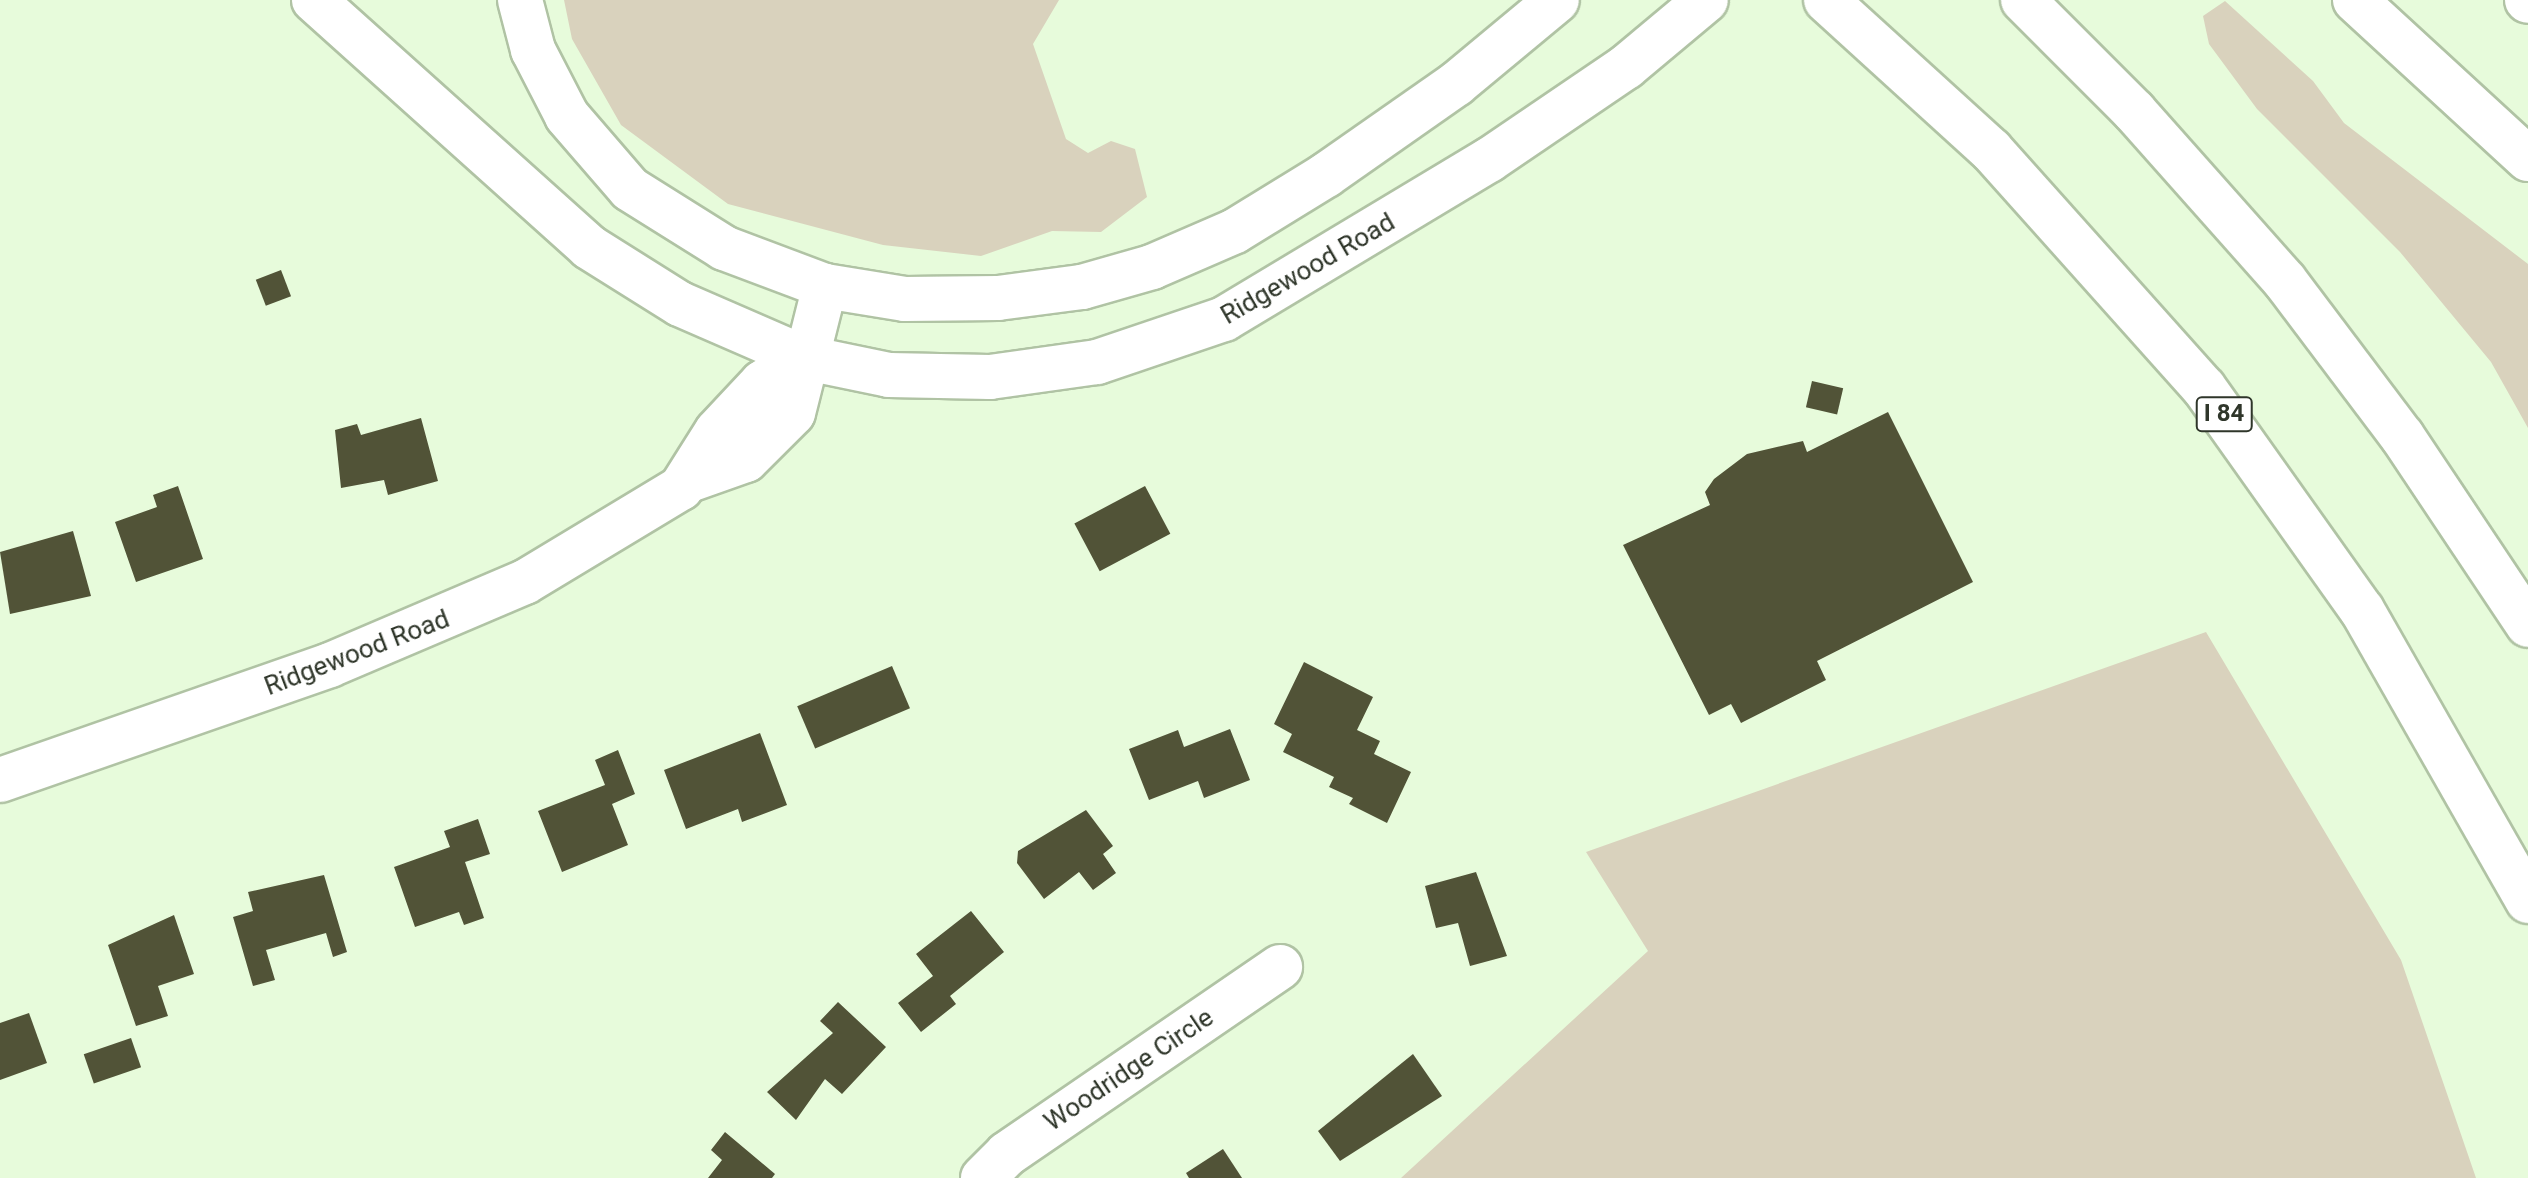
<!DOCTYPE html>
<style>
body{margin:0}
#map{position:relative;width:2528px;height:1178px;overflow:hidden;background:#e7fbdb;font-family:Roboto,sans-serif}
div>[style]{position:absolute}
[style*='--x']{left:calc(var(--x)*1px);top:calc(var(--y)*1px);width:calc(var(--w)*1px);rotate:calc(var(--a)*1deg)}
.green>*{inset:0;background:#d9d2bd}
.building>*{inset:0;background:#515337;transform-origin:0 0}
.roads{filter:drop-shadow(2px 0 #b0c3a4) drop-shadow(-2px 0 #b0c3a4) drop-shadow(0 2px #b0c3a4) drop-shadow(0 -2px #b0c3a4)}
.minor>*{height:44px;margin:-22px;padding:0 22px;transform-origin:22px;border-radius:22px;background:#fff}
.major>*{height:44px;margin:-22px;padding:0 22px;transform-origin:22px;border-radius:22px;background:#fff}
.highway>*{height:44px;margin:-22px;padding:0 22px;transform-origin:22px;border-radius:22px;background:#fff}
span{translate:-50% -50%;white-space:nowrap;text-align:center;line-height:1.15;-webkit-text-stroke:8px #fff;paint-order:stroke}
.shield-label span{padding:2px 6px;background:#fff;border:2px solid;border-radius:6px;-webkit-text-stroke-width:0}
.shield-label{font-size:24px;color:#2f362a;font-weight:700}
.street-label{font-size:26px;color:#2f362a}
</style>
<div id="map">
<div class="green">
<div style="clip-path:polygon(564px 0,1059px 0,1033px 44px,1066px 139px,1088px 153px,1111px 141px,1135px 149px,1147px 197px,1101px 232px,1052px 231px,981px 256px,883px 245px,728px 204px,621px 125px,572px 39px)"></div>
<div style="clip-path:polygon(2225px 1px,2313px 81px,2344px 123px,2528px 264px,2528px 428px,2491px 362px,2400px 252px,2257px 109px,2209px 44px,2203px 16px)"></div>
<div style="clip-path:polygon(2206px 632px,2401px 960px,2476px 1178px,1401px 1178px,1648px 951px,1586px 852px)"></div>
</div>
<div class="building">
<div style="left:281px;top:270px;width:28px;height:27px;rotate:69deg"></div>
<div style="left:1812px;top:381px;width:32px;height:27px;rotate:13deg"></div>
<div style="clip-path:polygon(1888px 412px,1973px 582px,1817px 661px,1826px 680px,1741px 723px,1731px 704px,1709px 715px,1623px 545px,1710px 505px,1705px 492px,1714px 479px,1747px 454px,1803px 441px,1807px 452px)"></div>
<div style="clip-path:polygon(421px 418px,438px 481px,388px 495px,384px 480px,341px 488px,335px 430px,357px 424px,361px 435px)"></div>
<div style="clip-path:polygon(178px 486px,203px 559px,136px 582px,115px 522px,157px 507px,153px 495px)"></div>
<div style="left:1145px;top:486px;width:54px;height:80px;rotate:62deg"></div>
<div style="clip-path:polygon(73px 531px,91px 596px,10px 614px,0 552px)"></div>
<div style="clip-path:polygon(1304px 662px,1373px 697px,1357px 730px,1380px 741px,1374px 754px,1411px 772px,1387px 823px,1349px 804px,1353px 798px,1329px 787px,1334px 777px,1283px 752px,1292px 734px,1274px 724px)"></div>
<div style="left:892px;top:666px;width:46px;height:103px;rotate:67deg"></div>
<div style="clip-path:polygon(1230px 729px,1250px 780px,1204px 798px,1198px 781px,1149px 800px,1129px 749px,1178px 730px,1184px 747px)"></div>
<div style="clip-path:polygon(760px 733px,787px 805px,742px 822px,738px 809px,686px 829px,664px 770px)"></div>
<div style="clip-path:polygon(618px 750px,635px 794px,612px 804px,628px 845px,562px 872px,538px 811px,605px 785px,595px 760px)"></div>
<div style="clip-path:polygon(1086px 810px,1113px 846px,1103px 854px,1116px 873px,1093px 890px,1079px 872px,1044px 899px,1017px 863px,1018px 851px)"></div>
<div style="clip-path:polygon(478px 819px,490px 854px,465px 862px,484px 918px,464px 925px,459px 912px,415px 927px,394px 867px,450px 847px,444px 831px)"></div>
<div style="clip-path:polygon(1476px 872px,1507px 956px,1470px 966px,1458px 923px,1436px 928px,1425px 886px)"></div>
<div style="clip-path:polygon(324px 875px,347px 952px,333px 957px,326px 933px,266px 950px,275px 980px,253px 986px,233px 917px,253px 911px,248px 892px)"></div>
<div style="clip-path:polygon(971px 911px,1004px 952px,950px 996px,956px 1004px,921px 1032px,898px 1003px,933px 976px,916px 954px)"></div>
<div style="clip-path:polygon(174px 915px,194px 974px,158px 986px,168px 1016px,136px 1026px,108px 945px)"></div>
<div style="clip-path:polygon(838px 1002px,886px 1047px,842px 1094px,825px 1079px,796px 1120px,767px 1092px,833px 1033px,820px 1021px)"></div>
<div style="clip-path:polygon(29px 1013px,47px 1063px,0 1080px,0 1023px)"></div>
<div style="left:131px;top:1038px;width:31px;height:50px;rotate:71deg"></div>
<div style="clip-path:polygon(1413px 1054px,1442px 1096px,1340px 1161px,1318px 1131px)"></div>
<div style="clip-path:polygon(725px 1132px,775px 1174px,772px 1178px,708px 1178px,722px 1160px,711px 1150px)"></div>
<div style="clip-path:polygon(1223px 1149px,1242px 1178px,1189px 1178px,1186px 1173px)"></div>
</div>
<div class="roads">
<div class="minor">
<div style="--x:983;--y:1178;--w:34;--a:-45"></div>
<div style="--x:1007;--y:1154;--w:331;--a:-34.4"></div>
</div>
<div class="major">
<div style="--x:2355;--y:0;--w:235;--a:42.6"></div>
<div style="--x:2527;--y:0;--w:1;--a:45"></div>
<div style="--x:692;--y:479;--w:57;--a:-19.4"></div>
<div style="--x:746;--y:460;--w:66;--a:-45"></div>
<div style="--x:793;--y:413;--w:131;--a:-75.9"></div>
<div style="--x:825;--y:286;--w:81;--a:9.2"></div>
<div style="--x:905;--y:299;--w:93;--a:-0.6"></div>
<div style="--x:998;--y:298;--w:85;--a:-7.5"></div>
<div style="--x:1082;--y:287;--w:73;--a:-15.9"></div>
<div style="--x:1152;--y:267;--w:90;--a:-23.4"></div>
<div style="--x:1235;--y:231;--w:107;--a:-31.6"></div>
<div style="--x:1326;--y:175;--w:159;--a:-35"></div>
<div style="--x:1456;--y:84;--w:131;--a:-39.7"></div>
<div style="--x:0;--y:780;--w:349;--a:-19.2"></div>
<div style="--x:330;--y:665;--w:212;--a:-23.1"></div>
<div style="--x:525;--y:582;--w:182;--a:-31.1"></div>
<div style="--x:681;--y:488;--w:67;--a:-57.7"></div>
<div style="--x:717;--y:431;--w:66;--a:-46.8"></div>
<div style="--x:762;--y:383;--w:48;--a:-33"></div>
<div style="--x:802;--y:357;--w:89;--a:11.7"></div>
<div style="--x:889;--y:375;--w:101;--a:1.1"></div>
<div style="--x:990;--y:377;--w:108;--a:-8"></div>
<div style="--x:1097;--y:362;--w:134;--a:-18.7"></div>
<div style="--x:1224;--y:319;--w:309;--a:-31"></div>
<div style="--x:1489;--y:160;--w:166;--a:-34.2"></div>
<div style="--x:1626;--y:67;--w:104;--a:-39.9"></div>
</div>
<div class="highway">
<div style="--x:314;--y:0;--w:370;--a:41.9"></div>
<div style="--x:589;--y:247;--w:107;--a:32.1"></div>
<div style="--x:680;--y:304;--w:133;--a:23.5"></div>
<div style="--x:520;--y:0;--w:52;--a:75.4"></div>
<div style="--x:533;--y:50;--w:74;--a:62.7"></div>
<div style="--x:567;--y:116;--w:96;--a:49.2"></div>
<div style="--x:630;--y:189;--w:111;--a:32.1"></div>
<div style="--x:724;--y:248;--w:108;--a:20.6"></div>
<div style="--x:1826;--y:0;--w:223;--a:42.3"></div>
<div style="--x:1991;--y:150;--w:319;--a:48.2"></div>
<div style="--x:2204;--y:388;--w:272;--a:54.6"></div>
<div style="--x:2362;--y:610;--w:335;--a:60.3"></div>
<div style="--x:2023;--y:0;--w:157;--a:45"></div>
<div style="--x:2134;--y:111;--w:227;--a:48.4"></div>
<div style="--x:2285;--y:281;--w:194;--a:53"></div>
<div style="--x:2402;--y:436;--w:227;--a:56.3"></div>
</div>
</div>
<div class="shield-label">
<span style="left:2224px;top:414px">I 84</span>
</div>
<div class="street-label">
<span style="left:1308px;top:269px;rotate:-30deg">Ridgewood Road</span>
<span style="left:357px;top:653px;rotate:-21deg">Ridgewood Road</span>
<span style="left:1129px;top:1070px;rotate:-34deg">Woodridge Circle</span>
</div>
</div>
